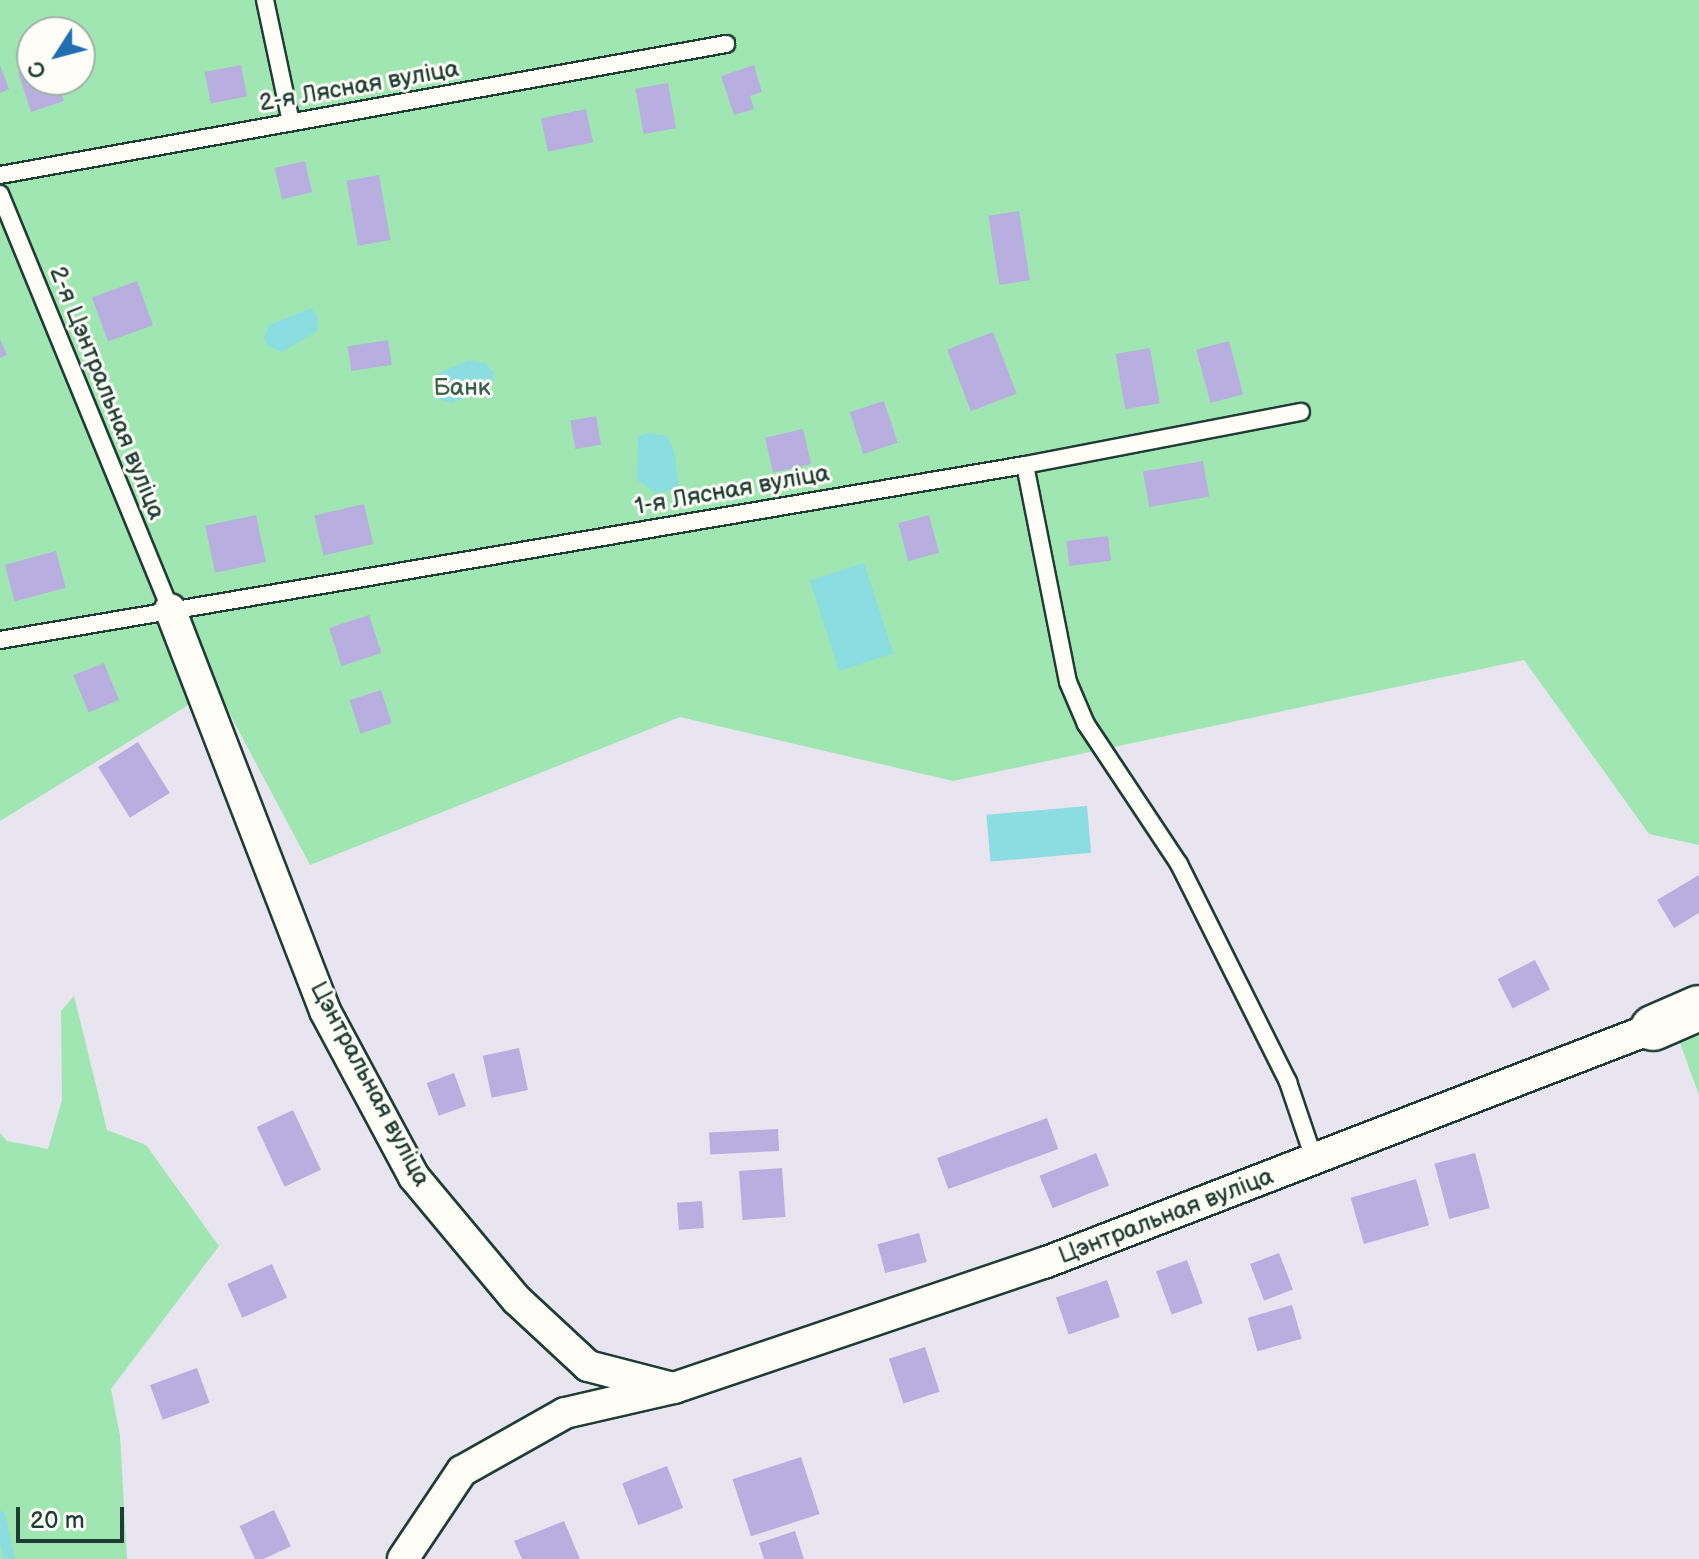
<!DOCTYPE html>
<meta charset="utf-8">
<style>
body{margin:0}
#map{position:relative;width:1699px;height:1559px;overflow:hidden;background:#e8e5f0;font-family:"Balsamiq Sans",sans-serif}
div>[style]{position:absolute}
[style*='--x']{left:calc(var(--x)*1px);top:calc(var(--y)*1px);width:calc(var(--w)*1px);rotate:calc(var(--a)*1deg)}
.green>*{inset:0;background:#a0e6b2}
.water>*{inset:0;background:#8cdde2;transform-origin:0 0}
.stream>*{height:11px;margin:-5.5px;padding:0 5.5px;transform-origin:5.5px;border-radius:5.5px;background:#8cdde2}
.building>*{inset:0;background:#b8afe0;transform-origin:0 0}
.roads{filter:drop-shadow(2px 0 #1f3d34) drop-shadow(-2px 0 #1f3d34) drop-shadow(0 2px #1f3d34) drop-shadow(0 -2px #1f3d34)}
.lane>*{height:16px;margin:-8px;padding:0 8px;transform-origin:8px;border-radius:8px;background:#fdfcf7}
.street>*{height:30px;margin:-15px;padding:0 15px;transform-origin:15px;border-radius:15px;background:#fdfcf7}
.secondary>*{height:44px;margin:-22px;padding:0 22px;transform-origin:22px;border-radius:22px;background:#fdfcf7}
span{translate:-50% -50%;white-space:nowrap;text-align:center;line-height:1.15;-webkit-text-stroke:6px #fdfcf7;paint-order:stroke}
.street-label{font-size:24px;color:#1f3d34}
.park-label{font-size:24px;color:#395f4d}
.north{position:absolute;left:16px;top:16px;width:80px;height:80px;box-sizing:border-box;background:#fdfcf7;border:2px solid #a4b0a9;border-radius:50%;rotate:234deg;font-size:22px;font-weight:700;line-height:32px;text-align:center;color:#1f3d34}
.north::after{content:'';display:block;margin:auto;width:28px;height:36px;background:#1f6fb2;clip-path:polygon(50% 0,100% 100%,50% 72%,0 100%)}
.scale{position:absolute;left:16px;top:1507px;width:108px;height:36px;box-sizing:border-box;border:4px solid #1f3d34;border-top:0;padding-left:10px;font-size:24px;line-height:28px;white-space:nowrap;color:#1f3d34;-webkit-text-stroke:6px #fdfcf7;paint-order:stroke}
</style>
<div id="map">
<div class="green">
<div style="clip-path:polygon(evenodd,0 0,1699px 0,1699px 845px,1649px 834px,1524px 660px,953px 781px,680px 717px,310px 865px,216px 688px,0 821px,0 0,32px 32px,80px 32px,80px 80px,32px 80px,32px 32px)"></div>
<div style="clip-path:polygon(74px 996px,107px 1130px,146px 1145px,219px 1246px,111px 1389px,120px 1436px,127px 1559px,0 1559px,0 1133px,7px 1141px,48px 1149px,62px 1100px,61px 1011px)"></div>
<div style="clip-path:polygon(1699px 1014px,1699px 1095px,1676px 1032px)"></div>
</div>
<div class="water">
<div style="clip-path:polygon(311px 308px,318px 317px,317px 331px,282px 352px,268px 346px,264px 337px,269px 325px)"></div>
<div style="clip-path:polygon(468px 360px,485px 363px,494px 372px,492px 385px,452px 403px,437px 399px,433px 386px,437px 374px)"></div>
<div style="clip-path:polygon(649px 433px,667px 436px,674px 451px,679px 485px,672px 490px,656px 493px,637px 480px,638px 436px)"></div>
<div style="left:864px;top:563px;width:95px;height:57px;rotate:72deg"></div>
<div style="left:1087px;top:806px;width:47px;height:101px;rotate:85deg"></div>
</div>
<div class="stream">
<div style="--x:0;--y:1516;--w:44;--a:78.2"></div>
</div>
<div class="building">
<div style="clip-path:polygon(0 65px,9px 89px,0 93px)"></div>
<div style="left:241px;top:65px;width:32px;height:37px;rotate:79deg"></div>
<div style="clip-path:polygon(754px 65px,762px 92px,750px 96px,754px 109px,734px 115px,721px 76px)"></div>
<div style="clip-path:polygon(32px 68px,32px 80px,57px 80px,64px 101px,31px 112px,18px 72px)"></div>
<div style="left:668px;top:83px;width:46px;height:33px;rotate:80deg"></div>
<div style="left:586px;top:109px;width:34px;height:46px;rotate:78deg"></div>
<div style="left:305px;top:161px;width:32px;height:31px;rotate:77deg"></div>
<div style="left:379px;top:175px;width:66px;height:33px;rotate:80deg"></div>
<div style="left:1019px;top:211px;width:70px;height:31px;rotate:81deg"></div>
<div style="left:137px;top:281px;width:47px;height:48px;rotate:70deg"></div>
<div style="left:993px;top:332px;width:66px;height:49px;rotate:69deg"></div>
<div style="clip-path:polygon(0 339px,7px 355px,0 358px)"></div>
<div style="left:388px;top:340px;width:25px;height:41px;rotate:81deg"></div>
<div style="left:1229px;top:341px;width:55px;height:34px;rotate:75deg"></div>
<div style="left:1150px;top:348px;width:56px;height:35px;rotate:80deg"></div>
<div style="left:884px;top:401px;width:44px;height:36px;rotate:72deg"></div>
<div style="left:596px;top:416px;width:29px;height:26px;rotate:80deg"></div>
<div style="left:803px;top:429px;width:36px;height:39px;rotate:77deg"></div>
<div style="left:1203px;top:461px;width:36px;height:61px;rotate:80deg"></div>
<div style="left:364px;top:504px;width:41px;height:51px;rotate:77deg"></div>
<div style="left:256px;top:515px;width:48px;height:52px;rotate:78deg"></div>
<div style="left:929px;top:515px;width:39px;height:32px;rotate:75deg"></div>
<div style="left:1108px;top:536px;width:25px;height:42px;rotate:83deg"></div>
<div style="left:56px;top:551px;width:38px;height:53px;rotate:75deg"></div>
<div style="left:369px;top:615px;width:40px;height:42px;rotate:72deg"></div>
<div style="left:104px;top:663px;width:40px;height:33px;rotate:68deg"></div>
<div style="left:381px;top:690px;width:35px;height:33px;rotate:72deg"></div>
<div style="left:138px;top:742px;width:60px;height:47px;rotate:58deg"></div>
<div style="clip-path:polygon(1699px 875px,1699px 913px,1674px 928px,1657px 900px)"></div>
<div style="left:1535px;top:960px;width:33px;height:42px;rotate:63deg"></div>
<div style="left:519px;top:1048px;width:43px;height:37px;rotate:78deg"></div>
<div style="left:454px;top:1073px;width:35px;height:29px;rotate:70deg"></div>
<div style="left:293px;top:1110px;width:66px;height:40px;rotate:65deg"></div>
<div style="left:1047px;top:1118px;width:33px;height:117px;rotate:70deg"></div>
<div style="left:778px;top:1129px;width:22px;height:69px;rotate:87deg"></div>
<div style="left:1096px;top:1153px;width:35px;height:61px;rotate:68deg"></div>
<div style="left:1475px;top:1153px;width:57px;height:42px;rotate:75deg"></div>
<div style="left:782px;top:1168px;width:49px;height:43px;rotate:86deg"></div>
<div style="left:1416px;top:1179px;width:48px;height:68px;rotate:74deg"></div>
<div style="left:702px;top:1201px;width:27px;height:25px;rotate:86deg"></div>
<div style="left:919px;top:1233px;width:30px;height:43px;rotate:75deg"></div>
<div style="left:1279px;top:1253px;width:39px;height:31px;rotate:69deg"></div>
<div style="left:1187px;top:1260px;width:46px;height:33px;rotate:70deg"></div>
<div style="left:272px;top:1264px;width:37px;height:49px;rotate:66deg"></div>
<div style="left:1107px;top:1280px;width:39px;height:54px;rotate:71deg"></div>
<div style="left:1292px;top:1305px;width:35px;height:46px;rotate:74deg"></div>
<div style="left:925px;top:1347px;width:47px;height:38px;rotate:72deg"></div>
<div style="left:197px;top:1368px;width:37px;height:50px;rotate:70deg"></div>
<div style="left:801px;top:1457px;width:60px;height:72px;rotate:72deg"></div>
<div style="left:667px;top:1466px;width:45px;height:48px;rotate:69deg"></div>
<div style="left:274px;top:1510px;width:40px;height:38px;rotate:65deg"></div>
<div style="clip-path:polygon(564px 1521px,580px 1559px,522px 1559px,514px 1541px)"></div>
<div style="clip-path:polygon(795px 1531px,804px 1559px,764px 1559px,759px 1543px)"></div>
</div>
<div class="roads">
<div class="lane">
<div style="--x:265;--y:0;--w:125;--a:78"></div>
<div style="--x:0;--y:175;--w:738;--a:-10.23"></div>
<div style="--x:0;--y:194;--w:448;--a:67.7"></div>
<div style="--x:1025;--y:465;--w:221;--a:78.8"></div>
<div style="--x:1068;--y:682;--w:46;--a:66.8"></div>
<div style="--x:1086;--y:724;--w:168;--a:56.4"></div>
<div style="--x:1179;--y:864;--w:244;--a:63.4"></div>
<div style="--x:1288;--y:1082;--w:81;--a:71.3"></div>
<div style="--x:0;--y:640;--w:1040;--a:-9.69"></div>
<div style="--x:1025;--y:465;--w:281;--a:-10.9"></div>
</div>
<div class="street">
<div style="--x:170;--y:609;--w:431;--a:68.9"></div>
<div style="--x:325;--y:1011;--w:188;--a:61.8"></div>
<div style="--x:414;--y:1177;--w:160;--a:50.1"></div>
<div style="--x:517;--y:1300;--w:97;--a:42.9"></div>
<div style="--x:588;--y:1366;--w:84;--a:14.5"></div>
<div style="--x:403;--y:1559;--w:106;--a:-56.2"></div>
<div style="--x:462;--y:1471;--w:118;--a:-29.4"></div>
<div style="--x:565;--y:1413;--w:112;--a:-12.9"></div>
<div style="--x:674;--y:1388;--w:391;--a:-18.7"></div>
<div style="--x:1044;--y:1263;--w:653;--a:-21.1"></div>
</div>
<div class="secondary">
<div style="--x:1653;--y:1028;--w:50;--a:-23.5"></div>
</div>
</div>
<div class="street-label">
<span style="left:359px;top:86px;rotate:-10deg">2-я Лясная вуліца</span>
<span style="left:107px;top:393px;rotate:68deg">2-я Цэнтральная вуліца</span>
<span style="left:732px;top:490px;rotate:-10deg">1-я Лясная вуліца</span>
<span style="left:370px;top:1084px;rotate:62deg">Цэнтральная вуліца</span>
<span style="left:1166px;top:1216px;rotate:-21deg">Цэнтральная вуліца</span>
</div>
<div class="park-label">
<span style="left:462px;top:388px">Банк</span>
</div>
<div class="north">С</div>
<div class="scale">20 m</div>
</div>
